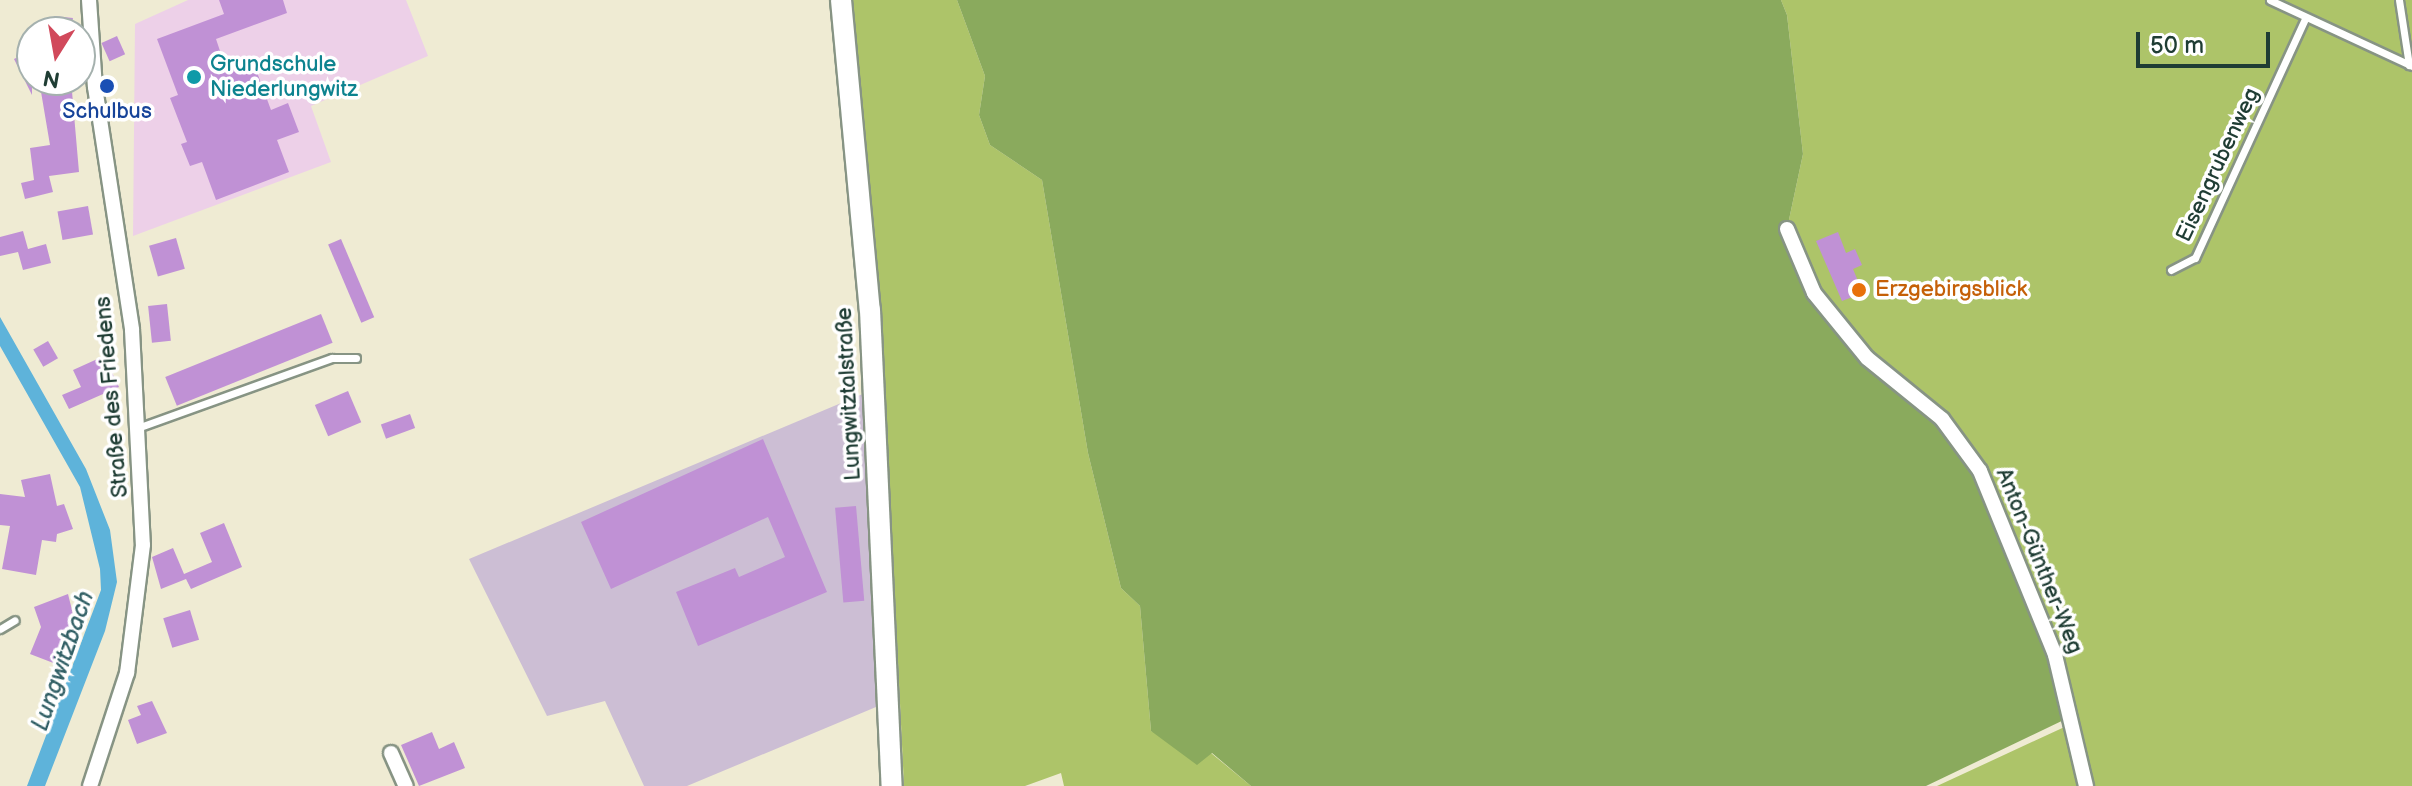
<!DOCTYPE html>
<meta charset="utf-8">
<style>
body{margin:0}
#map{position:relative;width:2412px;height:786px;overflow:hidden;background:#efebd3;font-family:"Balsamiq Sans",sans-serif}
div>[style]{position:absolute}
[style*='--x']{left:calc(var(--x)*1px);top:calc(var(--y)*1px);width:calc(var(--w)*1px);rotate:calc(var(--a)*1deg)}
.built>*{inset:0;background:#edd0e8}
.industrial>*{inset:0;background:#ccbed4}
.green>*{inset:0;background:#adc469}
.forest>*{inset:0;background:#8aaa5d}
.water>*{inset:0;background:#5eb3da}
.building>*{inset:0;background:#c091d5;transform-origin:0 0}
.roads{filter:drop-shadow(2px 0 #879484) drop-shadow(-2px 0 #879484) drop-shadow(0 2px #879484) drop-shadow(0 -2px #879484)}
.lane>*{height:7px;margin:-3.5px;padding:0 3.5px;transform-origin:3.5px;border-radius:3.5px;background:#fff}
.street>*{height:14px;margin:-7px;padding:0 7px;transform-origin:7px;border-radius:7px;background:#fff}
.secondary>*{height:20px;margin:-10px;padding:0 10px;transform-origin:10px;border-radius:10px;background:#fff}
.dots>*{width:22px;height:22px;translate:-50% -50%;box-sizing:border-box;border:4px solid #fff;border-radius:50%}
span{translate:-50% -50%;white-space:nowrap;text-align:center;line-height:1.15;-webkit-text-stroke:7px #fff;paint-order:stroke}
.culture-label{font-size:22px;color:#0d838f}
.left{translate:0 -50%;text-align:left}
.transit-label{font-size:22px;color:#164399}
.street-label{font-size:22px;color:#1f3d34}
.food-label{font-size:22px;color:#c56008}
.water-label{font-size:24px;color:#326066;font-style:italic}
.north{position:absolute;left:16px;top:16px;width:80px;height:80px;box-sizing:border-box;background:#fff;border:2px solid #a5b1ae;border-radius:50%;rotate:191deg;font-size:22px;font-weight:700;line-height:32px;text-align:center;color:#1f3d34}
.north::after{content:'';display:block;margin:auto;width:28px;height:36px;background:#d1495b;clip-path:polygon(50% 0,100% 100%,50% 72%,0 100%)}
.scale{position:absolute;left:2136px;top:32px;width:134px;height:36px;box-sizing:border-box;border:4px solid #1f3d34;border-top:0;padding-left:10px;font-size:24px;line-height:28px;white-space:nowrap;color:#1f3d34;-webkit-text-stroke:6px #fff;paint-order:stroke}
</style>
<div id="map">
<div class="built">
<div style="clip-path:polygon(188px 0,406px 0,428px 56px,311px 106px,331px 162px,133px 236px,135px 24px)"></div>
</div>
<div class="industrial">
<div style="clip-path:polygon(865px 393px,876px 707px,687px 786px,644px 786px,605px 701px,547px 716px,469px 559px)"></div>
</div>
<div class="green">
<div style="clip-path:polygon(851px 0,957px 0,985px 76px,979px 115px,990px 145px,1042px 180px,1088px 453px,1121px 588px,1140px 606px,1151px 731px,1211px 753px,1251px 786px,1064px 786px,1061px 773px,1025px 786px,904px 786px,881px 310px)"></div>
<div style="clip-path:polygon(1781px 0,2412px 0,2412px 786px,1937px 786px,2071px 724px,1867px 358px,1814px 293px,1787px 229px,1803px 154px,1787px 15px)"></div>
</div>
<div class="forest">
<div style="clip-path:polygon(957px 0,1781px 0,1787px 15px,1803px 154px,1787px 229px,1814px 293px,1867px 358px,1942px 419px,1980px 471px,2070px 717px,1926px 786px,1251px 786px,1212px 753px,1197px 765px,1151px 731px,1140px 606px,1121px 588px,1088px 453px,1042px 180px,990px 145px,979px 115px,985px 76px)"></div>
</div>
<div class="water">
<div style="clip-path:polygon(0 317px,86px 469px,110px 530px,117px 582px,105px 631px,45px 786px,27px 786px,101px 590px,100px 569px,80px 487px,0 346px)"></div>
</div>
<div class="building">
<div style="clip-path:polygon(219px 0,283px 0,287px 13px,216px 39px,226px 69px,252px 59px,271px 110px,288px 103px,299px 132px,277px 140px,289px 172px,216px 200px,202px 162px,190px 166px,181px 144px,187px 142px,170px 98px,178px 95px,157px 39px,224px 14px)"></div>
<div style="left:54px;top:16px;width:19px;height:16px;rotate:6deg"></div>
<div style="left:117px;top:36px;width:20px;height:17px;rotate:66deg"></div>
<div style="clip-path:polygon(32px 50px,32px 95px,14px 59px)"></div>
<div style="clip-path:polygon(39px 80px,71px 80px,79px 172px,49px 176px,53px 192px,25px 199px,21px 183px,34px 180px,30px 148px,50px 145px)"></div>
<div style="left:88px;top:206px;width:29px;height:31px;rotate:80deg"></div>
<div style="clip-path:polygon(23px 231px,28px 249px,46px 244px,51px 263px,23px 270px,18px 252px,0 256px,0 237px)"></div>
<div style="clip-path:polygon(1838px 232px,1846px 253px,1855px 249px,1862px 265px,1853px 269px,1863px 293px,1842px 301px,1816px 241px)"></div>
<div style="left:176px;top:238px;width:32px;height:28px;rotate:74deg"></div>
<div style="left:341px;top:239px;width:85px;height:14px;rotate:67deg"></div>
<div style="left:167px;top:304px;width:37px;height:19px;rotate:84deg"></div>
<div style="left:321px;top:314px;width:31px;height:168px;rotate:68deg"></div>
<div style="left:48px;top:341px;width:20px;height:17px;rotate:60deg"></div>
<div style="clip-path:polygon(104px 356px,119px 387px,69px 409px,62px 395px,81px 387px,73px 370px)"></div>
<div style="left:348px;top:391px;width:34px;height:36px;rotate:67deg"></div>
<div style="left:410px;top:414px;width:15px;height:31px;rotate:70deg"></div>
<div style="clip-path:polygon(763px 439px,827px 592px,698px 646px,676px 592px,735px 568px,739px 577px,785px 557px,768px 517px,611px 589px,581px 522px)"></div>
<div style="clip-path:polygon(50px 474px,57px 506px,64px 504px,73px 529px,57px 534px,56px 542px,42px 540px,36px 575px,2px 569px,10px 526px,0 525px,0 494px,25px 497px,21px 480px)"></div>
<div style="left:856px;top:506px;width:95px;height:21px;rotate:85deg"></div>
<div style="clip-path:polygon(224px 523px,242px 567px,191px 589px,186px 579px,161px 589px,152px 557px,173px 548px,184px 574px,212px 562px,200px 533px)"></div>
<div style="clip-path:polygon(68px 594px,74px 618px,56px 664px,30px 654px,41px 627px,34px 607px)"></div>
<div style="left:190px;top:610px;width:31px;height:28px;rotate:73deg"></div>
<div style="clip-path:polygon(152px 701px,167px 733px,137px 744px,128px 720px,141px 715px,137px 706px)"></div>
<div style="clip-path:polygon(432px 732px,439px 749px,454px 742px,465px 768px,419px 786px,401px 745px)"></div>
</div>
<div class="roads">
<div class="lane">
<div style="--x:2270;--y:0;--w:157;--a:24.9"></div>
<div style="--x:2399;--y:0;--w:66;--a:81.3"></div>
<div style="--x:2171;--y:270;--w:27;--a:-27"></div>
<div style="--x:2195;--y:258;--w:263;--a:-65.3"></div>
<div style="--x:140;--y:427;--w:204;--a:-19.8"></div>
<div style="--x:332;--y:358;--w:24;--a:0"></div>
<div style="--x:0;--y:629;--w:17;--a:-31"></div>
</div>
<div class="street">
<div style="--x:89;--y:0;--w:87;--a:86.1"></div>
<div style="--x:95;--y:87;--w:246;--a:81.3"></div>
<div style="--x:132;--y:330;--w:215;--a:87.1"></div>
<div style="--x:143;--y:545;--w:129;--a:97.1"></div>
<div style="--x:127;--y:673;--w:119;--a:108.1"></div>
<div style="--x:1787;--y:229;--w:69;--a:67.1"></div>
<div style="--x:1814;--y:293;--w:84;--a:50.8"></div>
<div style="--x:1867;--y:358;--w:97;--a:39.1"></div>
<div style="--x:1942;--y:419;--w:64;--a:53.8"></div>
<div style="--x:1980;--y:471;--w:199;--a:67.8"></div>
<div style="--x:2055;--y:655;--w:135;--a:76.7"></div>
<div style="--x:391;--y:753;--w:36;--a:66"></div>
</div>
<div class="secondary">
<div style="--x:841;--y:0;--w:311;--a:84.7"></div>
<div style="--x:870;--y:310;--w:477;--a:87.4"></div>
</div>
</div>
<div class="dots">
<div style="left:194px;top:77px;background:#0f9aa8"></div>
<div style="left:107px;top:86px;background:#1a4fb4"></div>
<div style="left:1859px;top:290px;background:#e8710a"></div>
</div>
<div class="culture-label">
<span class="left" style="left:210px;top:77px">Grundschule<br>Niederlungwitz</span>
</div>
<div class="transit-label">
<span style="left:107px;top:112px">Schulbus</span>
</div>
<div class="street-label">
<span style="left:2218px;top:165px;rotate:-65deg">Eisengrubenweg</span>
<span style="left:849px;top:394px;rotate:-93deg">Lungwitztalstraße</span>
<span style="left:112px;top:397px;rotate:-95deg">Straße des Friedens</span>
<span style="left:2039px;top:561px;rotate:68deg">Anton-Günther-Weg</span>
</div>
<div class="food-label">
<span class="left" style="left:1875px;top:290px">Erzgebirgsblick</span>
</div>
<div class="water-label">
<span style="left:63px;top:661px;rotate:-71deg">Lungwitzbach</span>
</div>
<div class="north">N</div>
<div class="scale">50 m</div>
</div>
